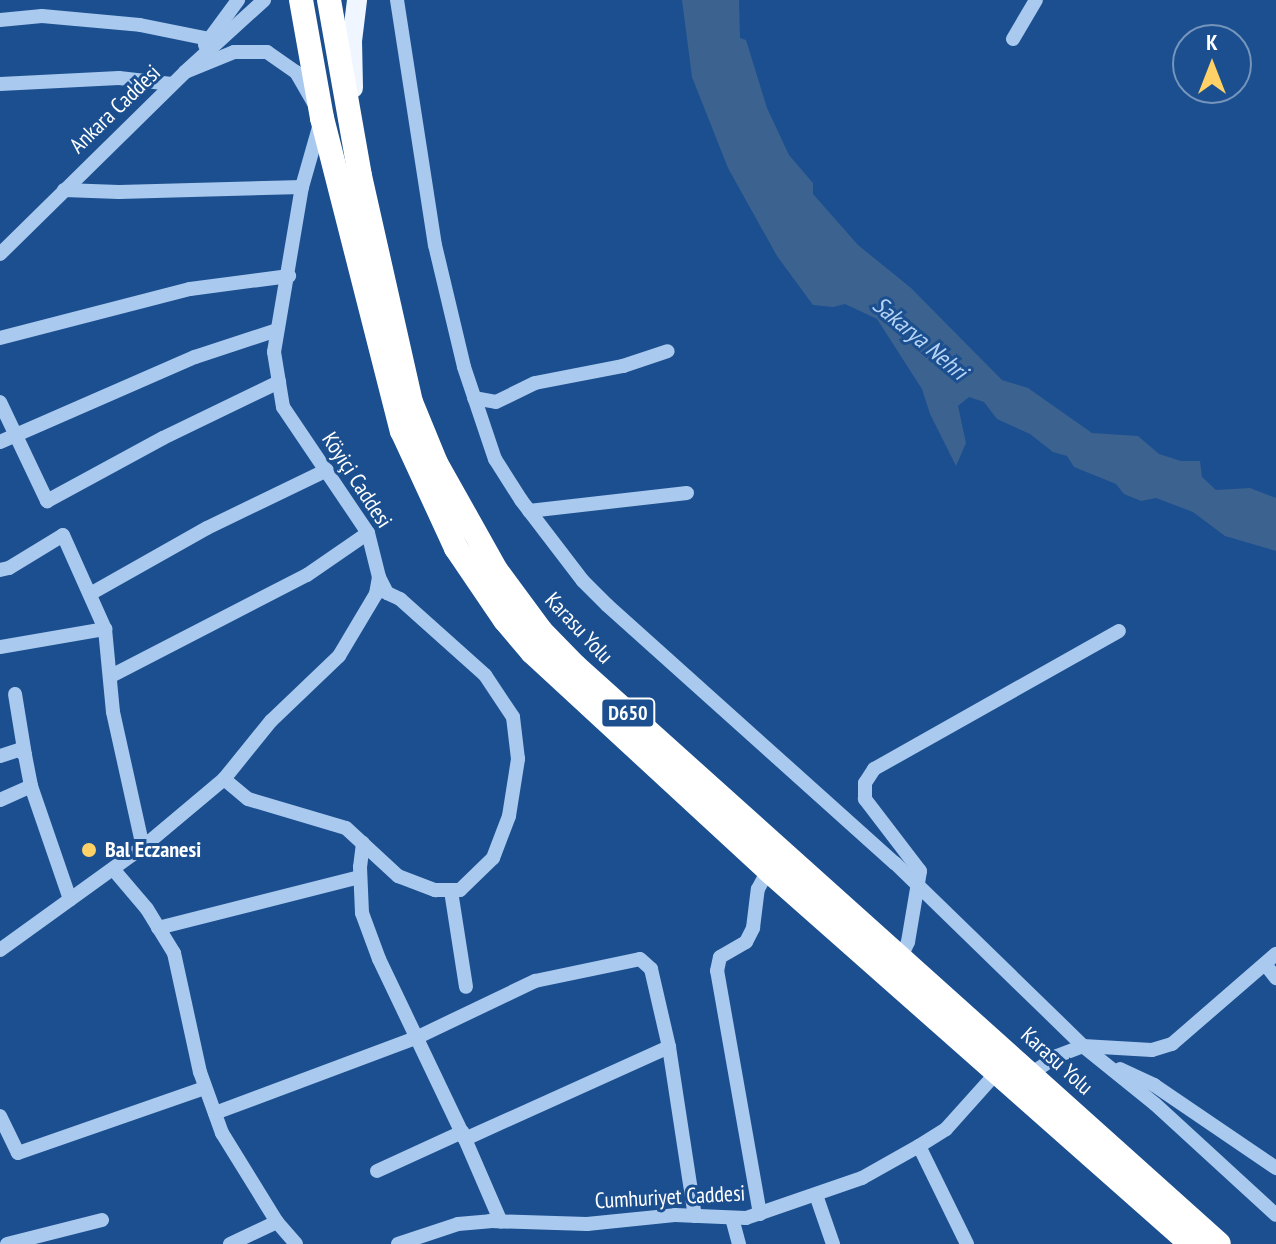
<!DOCTYPE html>
<meta charset="utf-8">
<style>
body{margin:0}
#map{position:relative;width:1276px;height:1244px;overflow:hidden;background:#1b4f8f;font-family:"PT Sans Narrow",sans-serif}
div>[style]{position:absolute}
[style*='--x']{left:calc(var(--x)*1px);top:calc(var(--y)*1px);width:calc(var(--w)*1px);rotate:calc(var(--a)*1deg)}
.water>*{inset:0;background:#3c6290}
.minor>*{height:14px;margin:-7px;padding:0 7px;transform-origin:7px;border-radius:7px;background:#a9c9ee}
.major>*{height:20px;margin:-10px;padding:0 10px;transform-origin:10px;border-radius:10px;background:#f0f6ff}
.highway>*{height:24px;margin:-12px;padding:0 12px;transform-origin:12px;border-radius:12px;background:#fff}
.dots>*{width:22px;height:22px;translate:-50% -50%;box-sizing:border-box;border:4px solid #1b4f8f;border-radius:50%}
span{translate:-50% -50%;white-space:nowrap;text-align:center;line-height:1.15;-webkit-text-stroke:6px #1b4f8f;paint-order:stroke}
.shield-label span{padding:2px 6px;background:#1b4f8f;border:2px solid;border-radius:6px;-webkit-text-stroke-width:0}
.shield-label{font-size:20px;color:#fff;font-weight:700}
.street-label{font-size:22px;color:#fff}
.poi-label{font-size:22px;color:#fff;font-weight:700}
.left{translate:0 -50%;text-align:left}
.water-label{font-size:24px;color:#b5d3f5;font-style:italic}
.north{position:absolute;left:1172px;top:24px;width:80px;height:80px;box-sizing:border-box;background:#1b4f8f;border:2px solid #7695bc;border-radius:50%;rotate:0deg;font-size:22px;font-weight:700;line-height:32px;text-align:center;color:#fff}
.north::after{content:'';display:block;margin:auto;width:28px;height:36px;background:#ffd166;clip-path:polygon(50% 0,100% 100%,50% 72%,0 100%)}
</style>
<div id="map">
<div class="water">
<div style="clip-path:polygon(682px 0,739px 0,740px 38px,746px 40px,767px 108px,789px 155px,813px 183px,813px 194px,858px 245px,911px 288px,1002px 380px,1028px 388px,1092px 433px,1138px 436px,1159px 454px,1181px 461px,1200px 461px,1202px 477px,1216px 490px,1250px 488px,1276px 498px,1276px 551px,1225px 536px,1193px 512px,1156px 498px,1141px 501px,1124px 494px,1116px 484px,1074px 467px,1067px 456px,1053px 452px,1030px 434px,997px 419px,984px 402px,969px 397px,958px 406px,966px 443px,956px 466px,930px 414px,922px 389px,877px 319px,845px 304px,833px 307px,813px 305px,777px 256px,728px 168px,692px 77px)"></div>
</div>
<div class="minor">
<div style="--x:397;--y:0;--w:248;--a:81.2"></div>
<div style="--x:435;--y:245;--w:125;--a:76.6"></div>
<div style="--x:464;--y:367;--w:97;--a:71.4"></div>
<div style="--x:495;--y:459;--w:49;--a:57.6"></div>
<div style="--x:521;--y:500;--w:102;--a:52.6"></div>
<div style="--x:583;--y:581;--w:34;--a:45"></div>
<div style="--x:607;--y:605;--w:387;--a:41.9"></div>
<div style="--x:895;--y:863;--w:262;--a:44.2"></div>
<div style="--x:1083;--y:1046;--w:92;--a:38.9"></div>
<div style="--x:1155;--y:1104;--w:164;--a:42.5"></div>
<div style="--x:0;--y:20;--w:42;--a:-5.4"></div>
<div style="--x:42;--y:16;--w:98;--a:5.2"></div>
<div style="--x:140;--y:25;--w:70;--a:11.5"></div>
<div style="--x:1013;--y:39;--w:45;--a:-59.5"></div>
<div style="--x:205;--y:45;--w:56;--a:-53.7"></div>
<div style="--x:185;--y:72;--w:53;--a:-22.2"></div>
<div style="--x:234;--y:52;--w:33;--a:0"></div>
<div style="--x:267;--y:52;--w:35;--a:35"></div>
<div style="--x:296;--y:72;--w:34;--a:60"></div>
<div style="--x:0;--y:84;--w:119;--a:-2.9"></div>
<div style="--x:119;--y:78;--w:53;--a:6.5"></div>
<div style="--x:64;--y:190;--w:55;--a:2.1"></div>
<div style="--x:119;--y:192;--w:183;--a:-1.6"></div>
<div style="--x:0;--y:254;--w:260;--a:-44.5"></div>
<div style="--x:185;--y:72;--w:107;--a:-42.3"></div>
<div style="--x:0;--y:338;--w:196;--a:-14.5"></div>
<div style="--x:190;--y:289;--w:100;--a:-7.5"></div>
<div style="--x:474;--y:398;--w:22;--a:10"></div>
<div style="--x:496;--y:402;--w:43;--a:-26"></div>
<div style="--x:535;--y:383;--w:90;--a:-10.9"></div>
<div style="--x:623;--y:366;--w:47;--a:-18.4"></div>
<div style="--x:0;--y:402;--w:110;--a:64.6"></div>
<div style="--x:47;--y:501;--w:132;--a:-28.5"></div>
<div style="--x:163;--y:438;--w:129;--a:-25.8"></div>
<div style="--x:0;--y:442;--w:213;--a:-23.6"></div>
<div style="--x:195;--y:357;--w:86;--a:-18.2"></div>
<div style="--x:529;--y:511;--w:159;--a:-6.5"></div>
<div style="--x:0;--y:570;--w:9;--a:-13"></div>
<div style="--x:9;--y:568;--w:63;--a:-31.4"></div>
<div style="--x:63;--y:535;--w:103;--a:65.9"></div>
<div style="--x:90;--y:594;--w:134;--a:-29.4"></div>
<div style="--x:207;--y:528;--w:133;--a:-25.8"></div>
<div style="--x:0;--y:647;--w:107;--a:-9.7"></div>
<div style="--x:105;--y:629;--w:83;--a:84.5"></div>
<div style="--x:113;--y:712;--w:138;--a:77.5"></div>
<div style="--x:111;--y:676;--w:220;--a:-27.3"></div>
<div style="--x:307;--y:575;--w:74;--a:-34.5"></div>
<div style="--x:15;--y:694;--w:62;--a:80.7"></div>
<div style="--x:0;--y:756;--w:20;--a:-18"></div>
<div style="--x:19;--y:750;--w:8;--a:40"></div>
<div style="--x:25;--y:755;--w:32;--a:79"></div>
<div style="--x:31;--y:786;--w:120;--a:71"></div>
<div style="--x:224;--y:779;--w:31;--a:40"></div>
<div style="--x:248;--y:799;--w:102;--a:16.5"></div>
<div style="--x:346;--y:828;--w:71;--a:42.7"></div>
<div style="--x:398;--y:876;--w:40;--a:21"></div>
<div style="--x:435;--y:890;--w:25;--a:0"></div>
<div style="--x:460;--y:890;--w:46;--a:-44.1"></div>
<div style="--x:493;--y:858;--w:45;--a:-69.1"></div>
<div style="--x:509;--y:816;--w:58;--a:-81"></div>
<div style="--x:518;--y:759;--w:42;--a:-96.8"></div>
<div style="--x:513;--y:717;--w:50;--a:-123.7"></div>
<div style="--x:485;--y:675;--w:114;--a:-138.2"></div>
<div style="--x:400;--y:599;--w:14;--a:-155"></div>
<div style="--x:387;--y:593;--w:18;--a:-117"></div>
<div style="--x:0;--y:800;--w:34;--a:-24"></div>
<div style="--x:363;--y:843;--w:24;--a:97"></div>
<div style="--x:360;--y:867;--w:46;--a:87.5"></div>
<div style="--x:362;--y:913;--w:49;--a:69.7"></div>
<div style="--x:379;--y:959;--w:199;--a:64.5"></div>
<div style="--x:465;--y:1139;--w:90;--a:66.6"></div>
<div style="--x:113;--y:869;--w:52;--a:49.6"></div>
<div style="--x:147;--y:909;--w:52;--a:58.5"></div>
<div style="--x:174;--y:953;--w:122;--a:77.7"></div>
<div style="--x:200;--y:1072;--w:65;--a:70.2"></div>
<div style="--x:222;--y:1133;--w:105;--a:58.3"></div>
<div style="--x:277;--y:1222;--w:29;--a:49"></div>
<div style="--x:451;--y:891;--w:97;--a:81.1"></div>
<div style="--x:158;--y:928;--w:208;--a:-14.2"></div>
<div style="--x:0;--y:950;--w:176;--a:-35.8"></div>
<div style="--x:143;--y:847;--w:106;--a:-40"></div>
<div style="--x:224;--y:779;--w:75;--a:-51"></div>
<div style="--x:271;--y:721;--w:94;--a:-43.7"></div>
<div style="--x:339;--y:656;--w:72;--a:-59.2"></div>
<div style="--x:376;--y:594;--w:17;--a:-80"></div>
<div style="--x:379;--y:577;--w:45;--a:-104"></div>
<div style="--x:368;--y:533;--w:152;--a:-124"></div>
<div style="--x:283;--y:407;--w:56;--a:-99.3"></div>
<div style="--x:274;--y:352;--w:167;--a:-80.4"></div>
<div style="--x:302;--y:187;--w:66;--a:-74.1"></div>
<div style="--x:901;--y:957;--w:17;--a:-65"></div>
<div style="--x:908;--y:942;--w:72;--a:-80.4"></div>
<div style="--x:920;--y:871;--w:91;--a:-127.4"></div>
<div style="--x:865;--y:799;--w:16;--a:-90"></div>
<div style="--x:865;--y:783;--w:17;--a:-57"></div>
<div style="--x:874;--y:769;--w:281;--a:-29.4"></div>
<div style="--x:1265;--y:964;--w:18;--a:52"></div>
<div style="--x:1120;--y:1069;--w:38;--a:25"></div>
<div style="--x:1154;--y:1085;--w:148;--a:34.2"></div>
<div style="--x:1032;--y:1073;--w:30;--a:-34"></div>
<div style="--x:1057;--y:1056;--w:28;--a:-21"></div>
<div style="--x:1083;--y:1046;--w:69;--a:3.3"></div>
<div style="--x:1152;--y:1050;--w:21;--a:-17"></div>
<div style="--x:1172;--y:1044;--w:138;--a:-40.9"></div>
<div style="--x:215;--y:1113;--w:217;--a:-20.5"></div>
<div style="--x:418;--y:1037;--w:130;--a:-25.6"></div>
<div style="--x:535;--y:981;--w:107;--a:-11.8"></div>
<div style="--x:640;--y:959;--w:15;--a:42"></div>
<div style="--x:651;--y:969;--w:80;--a:77"></div>
<div style="--x:669;--y:1047;--w:171;--a:81.3"></div>
<div style="--x:0;--y:1116;--w:41;--a:64.1"></div>
<div style="--x:18;--y:1153;--w:198;--a:-19.2"></div>
<div style="--x:465;--y:1139;--w:224;--a:-24.3"></div>
<div style="--x:919;--y:1146;--w:109;--a:63.9"></div>
<div style="--x:377;--y:1171;--w:94;--a:-24.6"></div>
<div style="--x:816;--y:1195;--w:52;--a:70.9"></div>
<div style="--x:760;--y:1214;--w:247;--a:-100"></div>
<div style="--x:717;--y:971;--w:14;--a:-78"></div>
<div style="--x:720;--y:957;--w:30;--a:-30"></div>
<div style="--x:746;--y:942;--w:16;--a:-63"></div>
<div style="--x:753;--y:928;--w:39;--a:-83"></div>
<div style="--x:758;--y:889;--w:21;--a:-62"></div>
<div style="--x:732;--y:1218;--w:27;--a:75"></div>
<div style="--x:7;--y:1244;--w:98;--a:-14.2"></div>
<div style="--x:230;--y:1244;--w:52;--a:-25.1"></div>
<div style="--x:398;--y:1244;--w:63;--a:-18.4"></div>
<div style="--x:458;--y:1224;--w:32;--a:-5"></div>
<div style="--x:490;--y:1221;--w:97;--a:1.8"></div>
<div style="--x:587;--y:1224;--w:88;--a:-5.8"></div>
<div style="--x:675;--y:1215;--w:71;--a:2.4"></div>
<div style="--x:746;--y:1218;--w:123;--a:-19"></div>
<div style="--x:862;--y:1178;--w:65;--a:-29.3"></div>
<div style="--x:919;--y:1146;--w:32;--a:-32"></div>
<div style="--x:946;--y:1129;--w:79;--a:-48.1"></div>
</div>
<div class="major">
<div style="--x:353;--y:88;--w:47;--a:-91.2"></div>
<div style="--x:352;--y:41;--w:41;--a:-83"></div>
</div>
<div class="highway">
<div style="--x:301;--y:0;--w:120;--a:79.9"></div>
<div style="--x:322;--y:118;--w:323;--a:75.7"></div>
<div style="--x:402;--y:431;--w:129;--a:65.2"></div>
<div style="--x:456;--y:548;--w:87;--a:55.8"></div>
<div style="--x:505;--y:620;--w:42;--a:49.8"></div>
<div style="--x:532;--y:652;--w:321;--a:42.7"></div>
<div style="--x:768;--y:870;--w:565;--a:41.48"></div>
<div style="--x:329;--y:0;--w:179;--a:80"></div>
<div style="--x:360;--y:176;--w:232;--a:77.3"></div>
<div style="--x:411;--y:402;--w:66;--a:67.7"></div>
<div style="--x:436;--y:463;--w:123;--a:60.7"></div>
<div style="--x:496;--y:570;--w:76;--a:53.6"></div>
<div style="--x:541;--y:631;--w:49;--a:45.8"></div>
<div style="--x:575;--y:666;--w:865;--a:41.91"></div>
</div>
<div class="dots">
<div style="left:89px;top:850px;background:#ffd166"></div>
</div>
<div class="shield-label">
<span style="left:628px;top:713px">D650</span>
</div>
<div class="street-label">
<span style="left:115px;top:109px;rotate:-44deg">Ankara Caddesi</span>
<span style="left:357px;top:480px;rotate:57deg">Köyiçi Caddesi</span>
<span style="left:579px;top:628px;rotate:47deg">Karasu Yolu</span>
<span style="left:1057px;top:1061px;rotate:42deg">Karasu Yolu</span>
<span style="left:670px;top:1197px;rotate:-3deg">Cumhuriyet Caddesi</span>
</div>
<div class="poi-label">
<span class="left" style="left:105px;top:850px">Bal Eczanesi</span>
</div>
<div class="water-label">
<span style="left:920px;top:338px;rotate:40deg">Sakarya Nehri</span>
</div>
<div class="north">K</div>
</div>
